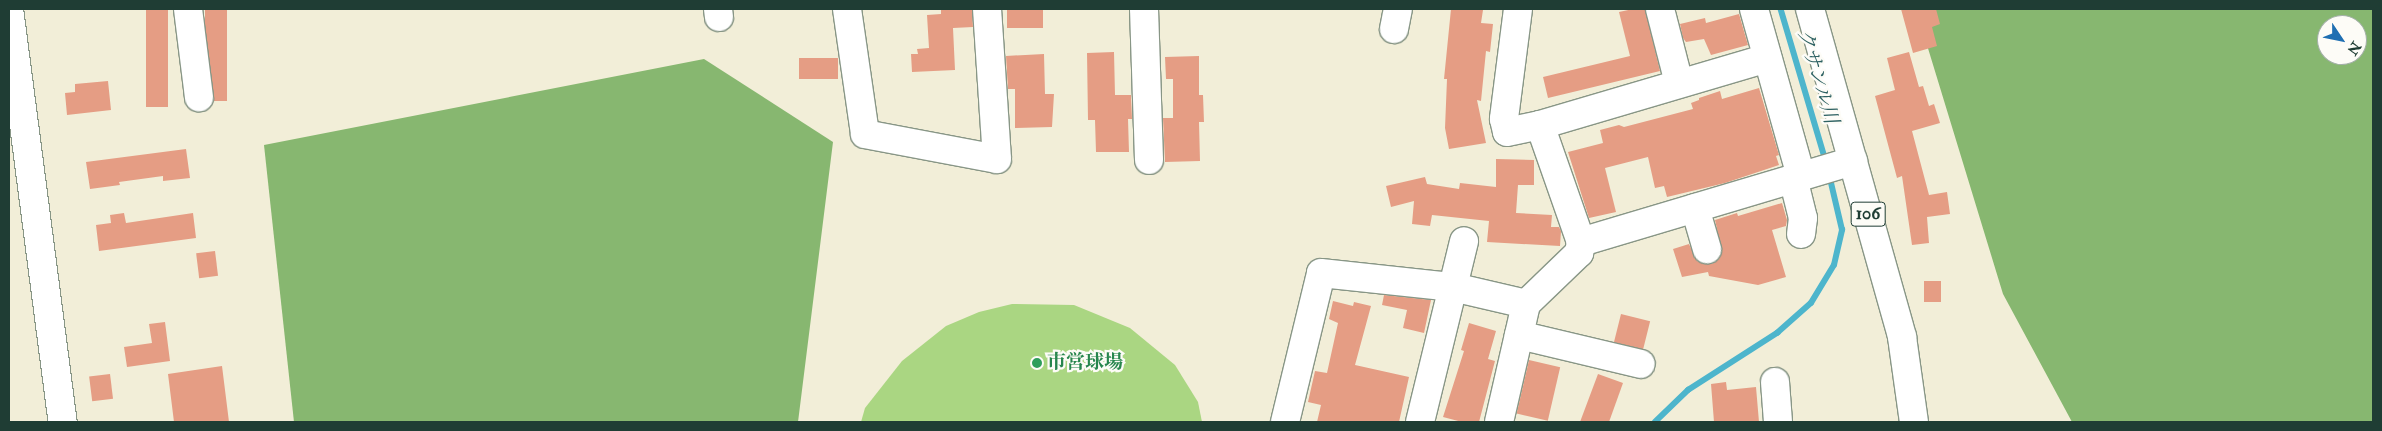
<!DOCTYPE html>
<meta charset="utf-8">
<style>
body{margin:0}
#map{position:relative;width:2382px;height:431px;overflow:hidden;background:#f2eed8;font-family:"IM FELL Double Pica","Noto Serif JP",serif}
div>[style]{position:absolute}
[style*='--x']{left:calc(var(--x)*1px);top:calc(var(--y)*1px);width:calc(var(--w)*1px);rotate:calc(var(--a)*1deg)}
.green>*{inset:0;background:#aad682}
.forest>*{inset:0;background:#87b770}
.stream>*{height:5.5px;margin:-2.75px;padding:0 2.75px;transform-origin:2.75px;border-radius:2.75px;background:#4db5cc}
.building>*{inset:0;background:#e59d84;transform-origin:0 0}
.roads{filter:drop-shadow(1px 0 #889686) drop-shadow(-1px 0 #889686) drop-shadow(0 1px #889686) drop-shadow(0 -1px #889686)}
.minor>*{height:28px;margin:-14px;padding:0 14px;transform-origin:14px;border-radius:14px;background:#fff}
.major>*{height:28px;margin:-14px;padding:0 14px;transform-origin:14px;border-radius:14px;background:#fff}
.dots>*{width:14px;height:14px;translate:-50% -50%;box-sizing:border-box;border:2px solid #fdfcf7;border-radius:50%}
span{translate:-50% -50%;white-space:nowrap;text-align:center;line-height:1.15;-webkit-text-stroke:4.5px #fdfcf7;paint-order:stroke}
.shield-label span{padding:1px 4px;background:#fdfcf7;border:1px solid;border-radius:4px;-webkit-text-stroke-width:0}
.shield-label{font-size:18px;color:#1f3d34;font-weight:700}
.leisure-label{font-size:19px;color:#27864d;font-weight:700}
.left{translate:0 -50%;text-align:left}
.water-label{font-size:20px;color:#2d6162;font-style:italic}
.frame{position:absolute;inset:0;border:10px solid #1f3d34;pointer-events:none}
.north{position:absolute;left:2317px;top:15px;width:50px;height:50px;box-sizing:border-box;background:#fdfcf7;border:1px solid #a4b0a9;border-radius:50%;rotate:124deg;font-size:14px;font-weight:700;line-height:20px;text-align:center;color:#1f3d34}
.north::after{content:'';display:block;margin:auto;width:18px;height:22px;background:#1f6fb2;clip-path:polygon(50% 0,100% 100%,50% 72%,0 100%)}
</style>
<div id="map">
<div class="green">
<div style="clip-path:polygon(1012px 304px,1074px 305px,1130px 328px,1175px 365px,1198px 402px,1202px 422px,861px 422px,865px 408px,902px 361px,946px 326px,979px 312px)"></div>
</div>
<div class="forest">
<div style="clip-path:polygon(evenodd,1916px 9px,2373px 9px,2373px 422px,2072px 422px,2003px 294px,1916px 9px,2327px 25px,2357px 25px,2357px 55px,2327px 55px,2327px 25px)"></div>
<div style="clip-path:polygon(704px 59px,833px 142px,798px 422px,294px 422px,264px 145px)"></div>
</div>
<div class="stream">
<div style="--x:1781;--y:9;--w:151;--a:73.5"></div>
<div style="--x:1655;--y:422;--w:46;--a:-44.1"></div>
<div style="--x:1688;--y:390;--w:106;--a:-32.6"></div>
<div style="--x:1777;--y:333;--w:45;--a:-41.4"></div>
<div style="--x:1811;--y:303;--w:44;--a:-58.8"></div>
<div style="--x:1834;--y:265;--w:36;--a:-77"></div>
<div style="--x:1842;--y:230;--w:52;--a:-103.2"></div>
</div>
<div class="building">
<div style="left:146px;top:9px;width:22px;height:98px"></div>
<div style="left:205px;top:9px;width:22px;height:92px"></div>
<div style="clip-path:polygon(941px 9px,972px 9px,973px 27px,953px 28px,955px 70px,912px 72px,911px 54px,918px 54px,917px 49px,929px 48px,927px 15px,941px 14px)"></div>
<div style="left:1007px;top:9px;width:36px;height:19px"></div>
<div style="clip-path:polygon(1451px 9px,1483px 10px,1481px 23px,1493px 24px,1490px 52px,1486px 51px,1481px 101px,1477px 100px,1486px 143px,1449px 149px,1445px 128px,1447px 79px,1444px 79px)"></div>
<div style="clip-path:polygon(1633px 9px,1645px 9px,1660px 71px,1548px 98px,1543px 77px,1630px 56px,1619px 12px)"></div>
<div style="clip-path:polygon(1901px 9px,1936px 9px,1940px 24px,1932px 27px,1937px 46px,1913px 53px)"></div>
<div style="clip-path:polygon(1739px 14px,1748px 45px,1711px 55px,1704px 39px,1686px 42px,1683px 38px,1680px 24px,1705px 18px,1706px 23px)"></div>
<div style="clip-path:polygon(1114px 52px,1115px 95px,1131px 95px,1132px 119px,1128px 119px,1129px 152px,1096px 152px,1095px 120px,1088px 120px,1087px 53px)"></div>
<div style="clip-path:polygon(1909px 52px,1919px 87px,1923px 86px,1929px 106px,1934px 104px,1940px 123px,1912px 131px,1929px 195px,1947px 192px,1950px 214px,1927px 217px,1929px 243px,1912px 245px,1902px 176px,1897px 178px,1875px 96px,1895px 90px,1887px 58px)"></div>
<div style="clip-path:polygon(1044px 54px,1045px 94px,1054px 94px,1052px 127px,1015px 128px,1015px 89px,1008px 89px,1006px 56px)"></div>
<div style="clip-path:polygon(1199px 56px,1199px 95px,1203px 95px,1204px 122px,1199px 122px,1200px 161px,1165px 162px,1163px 118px,1173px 118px,1173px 79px,1166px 79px,1165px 57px)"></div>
<div style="left:799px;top:58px;width:39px;height:21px"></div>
<div style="clip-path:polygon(108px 81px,111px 110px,67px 115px,65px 93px,75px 92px,75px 84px)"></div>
<div style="clip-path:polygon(1759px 88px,1779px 155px,1776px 156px,1779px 165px,1725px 183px,1667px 197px,1664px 186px,1655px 188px,1648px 157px,1605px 168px,1616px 212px,1589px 218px,1568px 152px,1603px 143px,1600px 130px,1619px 125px,1624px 127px,1693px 109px,1691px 103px,1699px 100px,1699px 98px,1720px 91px,1722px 99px)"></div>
<div style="clip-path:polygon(186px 149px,190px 178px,163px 181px,163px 176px,119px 182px,120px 185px,90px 189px,86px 162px)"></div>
<div style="clip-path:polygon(1496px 159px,1534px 160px,1534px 185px,1518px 185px,1516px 213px,1552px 215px,1551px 227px,1559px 227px,1561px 231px,1560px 246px,1487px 242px,1489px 221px,1432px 215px,1430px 226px,1412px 224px,1414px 201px,1391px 207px,1386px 186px,1425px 177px,1427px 184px,1459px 189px,1460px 183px,1496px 187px)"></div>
<div style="clip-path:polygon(1782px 203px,1787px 220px,1786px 226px,1772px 230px,1786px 277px,1758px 285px,1709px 276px,1708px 272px,1682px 277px,1673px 249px,1689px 244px,1697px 261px,1704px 264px,1712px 264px,1719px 259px,1722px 252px,1715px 220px,1737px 213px,1738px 216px)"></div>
<div style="clip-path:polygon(124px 213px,126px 223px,193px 213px,196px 238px,99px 251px,96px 225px,111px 223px,110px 215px)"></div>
<div style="left:215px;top:251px;width:25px;height:19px;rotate:83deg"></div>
<div style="left:1941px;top:281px;width:21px;height:17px;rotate:90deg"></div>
<div style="clip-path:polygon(1384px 295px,1431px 300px,1424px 333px,1403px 328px,1407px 310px,1382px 305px)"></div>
<div style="clip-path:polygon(1333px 301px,1353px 306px,1354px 302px,1371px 306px,1355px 365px,1409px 377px,1399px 422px,1317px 422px,1321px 405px,1308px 402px,1315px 371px,1327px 373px,1338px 323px,1329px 319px)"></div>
<div style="left:1621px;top:314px;width:30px;height:29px;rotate:14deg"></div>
<div style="clip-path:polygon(165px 322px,170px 361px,127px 367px,124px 347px,152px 343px,149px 324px)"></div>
<div style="clip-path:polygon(1469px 323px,1496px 331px,1488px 359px,1495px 361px,1479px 422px,1462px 422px,1443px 417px,1464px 351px,1461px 350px)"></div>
<div style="left:1529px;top:360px;width:32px;height:55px;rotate:13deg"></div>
<div style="clip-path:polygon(222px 366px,229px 422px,174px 422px,168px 374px)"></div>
<div style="left:110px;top:374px;width:25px;height:21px;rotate:83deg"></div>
<div style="clip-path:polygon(1598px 374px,1623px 383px,1609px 422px,1580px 422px)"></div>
<div style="clip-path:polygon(1726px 382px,1727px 390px,1756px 387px,1759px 422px,1714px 422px,1711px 384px)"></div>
</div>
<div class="roads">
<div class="minor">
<div style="--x:9;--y:9;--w:417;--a:82.6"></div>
<div style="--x:188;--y:9;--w:89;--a:82.9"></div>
<div style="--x:718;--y:9;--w:8;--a:83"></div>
<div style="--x:847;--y:9;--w:126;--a:81.8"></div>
<div style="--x:865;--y:134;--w:134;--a:10.7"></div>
<div style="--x:997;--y:159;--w:150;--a:-93.8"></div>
<div style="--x:1144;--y:9;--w:151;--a:88.1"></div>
<div style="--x:1518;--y:9;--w:111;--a:97.3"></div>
<div style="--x:1504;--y:119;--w:13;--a:77"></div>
<div style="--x:1507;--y:132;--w:34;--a:-12"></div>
<div style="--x:1540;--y:125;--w:124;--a:70.7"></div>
<div style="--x:1660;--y:9;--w:76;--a:75.6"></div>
<div style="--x:1754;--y:9;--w:173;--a:74.3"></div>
<div style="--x:1394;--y:29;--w:20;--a:-79"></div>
<div style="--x:1540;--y:125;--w:237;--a:-16.4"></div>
<div style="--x:1793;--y:178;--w:41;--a:76"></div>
<div style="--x:1803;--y:218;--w:16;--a:97"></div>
<div style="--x:1695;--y:208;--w:43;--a:73.7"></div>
<div style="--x:1519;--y:335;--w:125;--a:13.4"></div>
<div style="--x:1775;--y:382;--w:40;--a:85.7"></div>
<div style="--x:1285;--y:422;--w:153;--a:-76.4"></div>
<div style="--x:1321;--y:273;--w:133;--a:6.1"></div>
<div style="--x:1453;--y:287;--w:75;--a:13.1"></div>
<div style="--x:1420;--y:422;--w:186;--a:-76.3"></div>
<div style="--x:1499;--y:422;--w:121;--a:-77.1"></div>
<div style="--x:1526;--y:304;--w:74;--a:-43.9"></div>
<div style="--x:1579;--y:253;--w:11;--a:-80"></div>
<div style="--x:1581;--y:242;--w:284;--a:-16.6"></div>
</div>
<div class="major">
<div style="--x:1810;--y:9;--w:341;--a:74.3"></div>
<div style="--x:1902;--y:337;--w:86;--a:82"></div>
</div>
</div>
<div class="dots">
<div style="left:1037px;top:363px;background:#2e9e5b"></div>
</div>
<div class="shield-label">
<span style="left:1868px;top:214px">106</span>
</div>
<div class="leisure-label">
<span class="left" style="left:1047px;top:363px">市営球場</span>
</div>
<div class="water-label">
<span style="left:1818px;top:76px;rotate:73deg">クサンル川</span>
</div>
<div class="frame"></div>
<div class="north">N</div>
</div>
